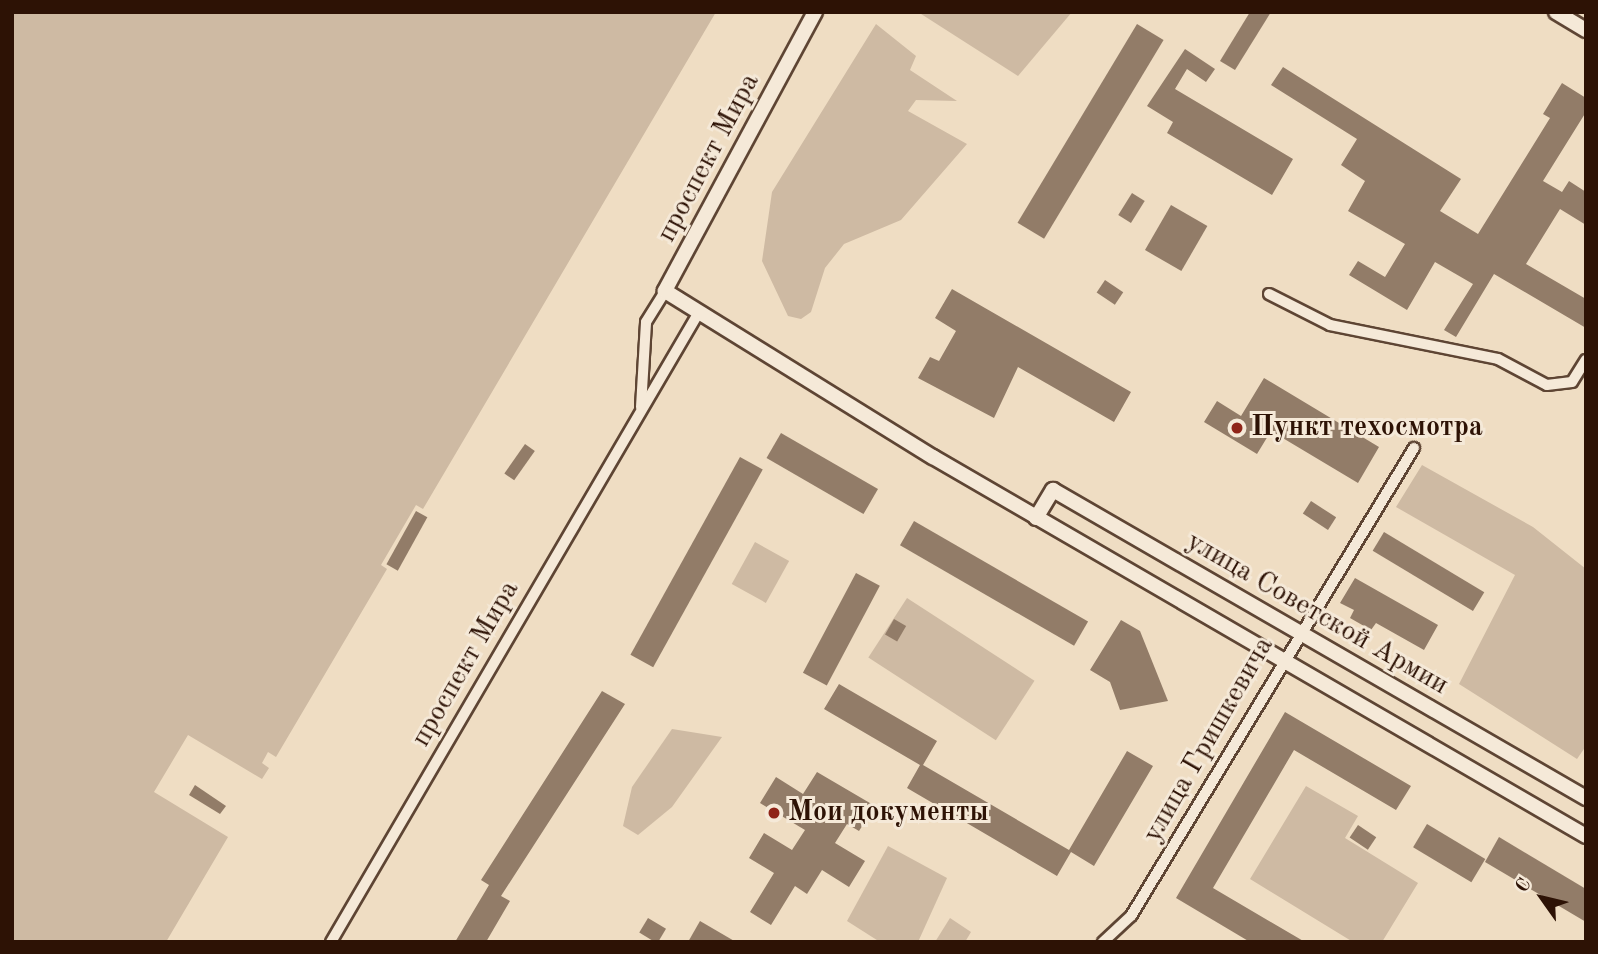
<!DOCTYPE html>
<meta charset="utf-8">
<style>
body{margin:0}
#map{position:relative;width:1598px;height:954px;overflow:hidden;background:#efddc3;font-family:"Old Standard TT",serif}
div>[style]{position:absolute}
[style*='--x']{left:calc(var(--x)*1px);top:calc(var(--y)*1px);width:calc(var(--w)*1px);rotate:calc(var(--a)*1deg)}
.green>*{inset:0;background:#cebaa3;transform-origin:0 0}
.building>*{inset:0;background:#927c68;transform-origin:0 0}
.roads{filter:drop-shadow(2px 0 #5e4534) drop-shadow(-2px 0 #5e4534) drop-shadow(0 2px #5e4534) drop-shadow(0 -2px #5e4534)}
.minor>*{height:10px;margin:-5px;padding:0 5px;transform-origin:5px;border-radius:5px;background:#f5e9d8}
.tertiary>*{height:14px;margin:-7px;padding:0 7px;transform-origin:7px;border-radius:7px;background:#f5e9d8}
.dots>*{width:19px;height:19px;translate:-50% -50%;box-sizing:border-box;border:4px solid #f5e9d8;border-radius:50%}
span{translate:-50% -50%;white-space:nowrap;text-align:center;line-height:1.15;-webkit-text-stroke:6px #f5e9d8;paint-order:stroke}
.street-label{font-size:28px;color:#2d1205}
.poi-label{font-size:28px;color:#2d1205;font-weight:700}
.left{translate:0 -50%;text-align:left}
.frame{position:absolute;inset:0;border:14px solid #2d1205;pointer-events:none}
.north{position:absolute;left:1507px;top:863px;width:70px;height:70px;-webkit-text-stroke:5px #f5e9d8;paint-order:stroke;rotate:304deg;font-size:19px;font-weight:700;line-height:28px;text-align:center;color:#2d1205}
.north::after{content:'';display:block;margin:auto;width:24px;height:32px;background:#2d1205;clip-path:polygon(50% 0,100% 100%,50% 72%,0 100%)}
</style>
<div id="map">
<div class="green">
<div style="clip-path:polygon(12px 12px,716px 12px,423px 509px,416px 505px,381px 565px,387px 569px,276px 757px,268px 752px,262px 763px,269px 768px,262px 779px,188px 735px,154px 792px,228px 837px,166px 942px,12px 942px)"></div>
<div style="clip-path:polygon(918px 12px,1072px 12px,1018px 76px)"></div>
<div style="clip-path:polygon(876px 24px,916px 56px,910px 70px,957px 101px,916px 100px,908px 111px,967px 144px,901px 220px,844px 244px,825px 268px,811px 312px,801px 319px,788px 316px,762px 261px,772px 192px)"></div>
<div style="clip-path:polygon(1422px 465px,1533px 527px,1586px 569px,1586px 746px,1577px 759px,1459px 684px,1515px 575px,1396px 507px)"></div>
<div style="left:755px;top:542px;width:39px;height:48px;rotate:29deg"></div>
<div style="left:907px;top:598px;width:152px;height:71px;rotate:33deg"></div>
<div style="clip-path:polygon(672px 729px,722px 737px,672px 807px,638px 835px,623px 826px,632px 787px)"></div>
<div style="clip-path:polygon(1306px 786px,1358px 816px,1345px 838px,1418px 883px,1382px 942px,1353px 942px,1250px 879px)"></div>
<div style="clip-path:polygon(888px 846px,947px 878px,918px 942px,880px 942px,847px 921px)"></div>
<div style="clip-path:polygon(950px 918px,971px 932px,965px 942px,935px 942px)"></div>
</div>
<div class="building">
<div style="clip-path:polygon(1250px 12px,1271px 12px,1235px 70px,1220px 61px)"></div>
<div style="left:1137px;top:24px;width:31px;height:232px;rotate:31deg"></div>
<div style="clip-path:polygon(1185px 49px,1215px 69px,1206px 82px,1187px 69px,1175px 89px,1293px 159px,1272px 195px,1167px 133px,1173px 122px,1147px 106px)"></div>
<div style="clip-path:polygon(1283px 67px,1461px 179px,1440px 211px,1478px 234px,1550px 118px,1543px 114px,1562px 83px,1586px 98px,1586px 112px,1543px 181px,1562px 192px,1569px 181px,1586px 192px,1586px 225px,1560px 209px,1526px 264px,1586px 299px,1586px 328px,1494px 274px,1456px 337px,1444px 330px,1473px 284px,1435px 262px,1407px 310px,1349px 275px,1358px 261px,1385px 277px,1405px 244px,1348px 211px,1365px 181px,1341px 165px,1357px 139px,1271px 85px)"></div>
<div style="left:1132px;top:193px;width:15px;height:26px;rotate:32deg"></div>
<div style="left:1171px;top:205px;width:42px;height:52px;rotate:30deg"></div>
<div style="left:1105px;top:280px;width:22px;height:15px;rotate:34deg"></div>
<div style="clip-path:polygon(952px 289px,1131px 392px,1114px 422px,1018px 367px,994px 418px,918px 378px,930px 357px,939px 361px,956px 331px,935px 318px)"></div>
<div style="clip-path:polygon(1264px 378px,1379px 447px,1358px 483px,1271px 431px,1257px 454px,1204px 422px,1217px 401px,1241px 416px)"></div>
<div style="left:781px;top:433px;width:112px;height:29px;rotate:30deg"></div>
<div style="left:525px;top:444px;width:12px;height:36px;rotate:35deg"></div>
<div style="left:740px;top:457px;width:26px;height:226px;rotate:29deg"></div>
<div style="left:1311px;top:501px;width:30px;height:15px;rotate:33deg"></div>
<div style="left:416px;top:511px;width:13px;height:61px;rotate:29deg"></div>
<div style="left:914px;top:521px;width:201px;height:28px;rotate:30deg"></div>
<div style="left:1384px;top:532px;width:117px;height:22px;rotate:31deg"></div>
<div style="left:856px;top:573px;width:27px;height:113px;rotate:28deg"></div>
<div style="clip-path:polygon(1355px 578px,1438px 625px,1424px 650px,1376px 623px,1371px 630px,1350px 618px,1354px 610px,1340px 603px)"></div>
<div style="left:894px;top:619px;width:14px;height:18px;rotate:30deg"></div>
<div style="clip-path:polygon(1121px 620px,1140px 631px,1168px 701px,1120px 710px,1110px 682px,1090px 670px)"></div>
<div style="clip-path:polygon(839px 684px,937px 741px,923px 765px,1069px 850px,1127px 751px,1153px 766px,1094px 866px,1071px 852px,1057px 876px,907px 788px,920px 765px,824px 709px)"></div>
<div style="clip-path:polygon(602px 691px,625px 704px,501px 896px,510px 901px,486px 942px,455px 942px,489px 885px,481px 880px)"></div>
<div style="clip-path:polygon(1285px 712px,1411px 786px,1396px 810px,1294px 750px,1213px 888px,1305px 942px,1250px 942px,1176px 898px)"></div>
<div style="clip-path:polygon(817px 772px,875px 806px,859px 831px,847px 824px,835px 843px,865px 861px,849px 887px,822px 870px,807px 894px,795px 886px,771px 925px,750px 912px,774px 873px,749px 858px,764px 833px,792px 850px,805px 830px,760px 803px,776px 777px,803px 794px)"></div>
<div style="clip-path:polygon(195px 785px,226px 806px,220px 814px,189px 795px)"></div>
<div style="left:1427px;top:824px;width:68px;height:27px;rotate:31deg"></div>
<div style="left:1358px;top:825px;width:22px;height:15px;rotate:34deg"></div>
<div style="clip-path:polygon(1499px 837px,1586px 889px,1586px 922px,1485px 862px)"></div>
<div style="left:648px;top:918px;width:21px;height:17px;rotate:31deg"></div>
<div style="clip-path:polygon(700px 921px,736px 942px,688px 942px)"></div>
</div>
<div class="roads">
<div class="minor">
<div style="--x:1269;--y:294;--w:68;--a:26.9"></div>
<div style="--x:1330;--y:325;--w:171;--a:11.4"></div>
<div style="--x:1498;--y:359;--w:55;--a:28"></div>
<div style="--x:1547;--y:385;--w:25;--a:-7"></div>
<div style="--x:1572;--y:382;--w:26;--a:-58"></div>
<div style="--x:641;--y:407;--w:85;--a:-86.6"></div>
<div style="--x:646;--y:322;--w:36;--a:-58"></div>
<div style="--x:331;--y:942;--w:730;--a:-59.71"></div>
<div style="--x:1103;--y:942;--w:38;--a:-43"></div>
<div style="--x:1131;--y:916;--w:547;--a:-58.84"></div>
</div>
<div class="tertiary">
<div style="--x:815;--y:12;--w:317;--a:118.3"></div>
<div style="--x:665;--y:291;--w:315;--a:31.8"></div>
<div style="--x:933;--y:457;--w:755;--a:30.13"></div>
<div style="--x:1556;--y:12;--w:35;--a:31"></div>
<div style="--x:1036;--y:518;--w:33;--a:-59"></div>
<div style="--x:1053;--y:490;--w:616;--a:30.02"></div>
</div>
</div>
<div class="dots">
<div style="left:1237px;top:428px;background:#8f2418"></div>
<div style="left:774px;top:813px;background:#8f2418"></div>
</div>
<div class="street-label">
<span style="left:709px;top:158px;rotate:-62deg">проспект Мира</span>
<span style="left:1317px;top:614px;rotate:30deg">улица Советской Армии</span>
<span style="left:466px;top:664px;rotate:-60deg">проспект Мира</span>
<span style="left:1209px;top:740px;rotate:-60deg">улица Гришкевича</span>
</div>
<div class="poi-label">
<span class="left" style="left:1251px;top:428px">Пункт техосмотра</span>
<span class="left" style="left:788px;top:813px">Мои документы</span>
</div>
<div class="frame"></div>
<div class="north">С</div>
</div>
